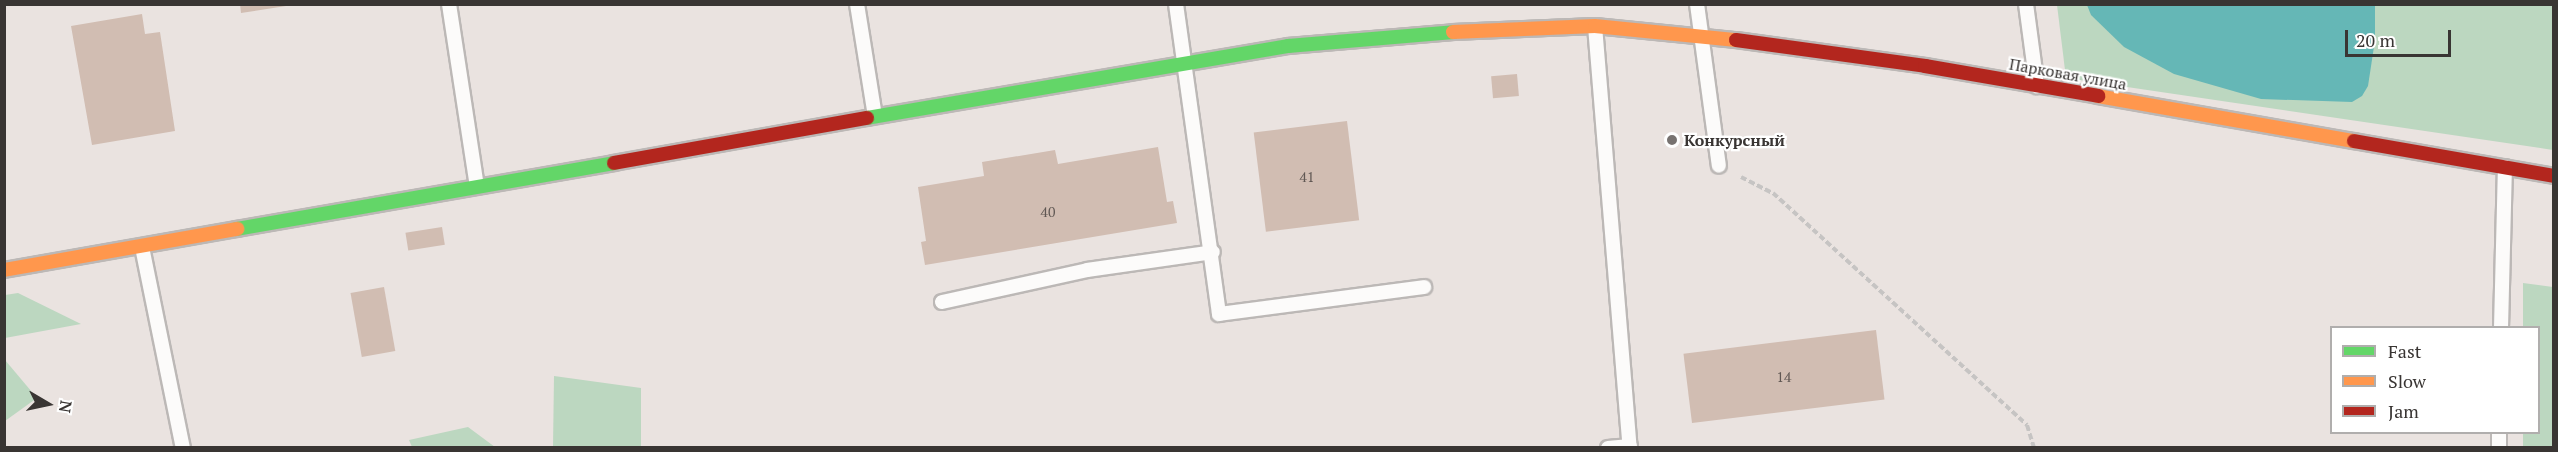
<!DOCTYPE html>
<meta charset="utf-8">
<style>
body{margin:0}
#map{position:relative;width:2558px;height:452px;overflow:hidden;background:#eae3e0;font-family:"PT Serif",serif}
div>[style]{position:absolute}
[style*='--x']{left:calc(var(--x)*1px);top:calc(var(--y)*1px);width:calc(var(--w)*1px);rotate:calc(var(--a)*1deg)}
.green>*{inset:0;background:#bcd7c0}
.water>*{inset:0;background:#65b7b6}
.building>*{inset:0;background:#d1bdb2;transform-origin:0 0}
.path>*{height:4px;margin-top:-2px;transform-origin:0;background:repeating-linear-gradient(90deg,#c6c4c3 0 6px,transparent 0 9px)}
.roads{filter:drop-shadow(2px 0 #bcb8b6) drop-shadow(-2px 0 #bcb8b6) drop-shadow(0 2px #bcb8b6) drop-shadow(0 -2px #bcb8b6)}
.lane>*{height:14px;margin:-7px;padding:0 7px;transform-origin:7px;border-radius:7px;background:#fcfbfa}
.fast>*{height:14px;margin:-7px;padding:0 7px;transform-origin:7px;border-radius:7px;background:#63d668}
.slow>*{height:14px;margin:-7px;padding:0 7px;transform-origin:7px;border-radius:7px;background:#ff974d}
.jam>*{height:14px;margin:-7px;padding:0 7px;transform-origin:7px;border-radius:7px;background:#b3261e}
.dots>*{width:16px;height:16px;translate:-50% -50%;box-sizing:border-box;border:3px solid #fff;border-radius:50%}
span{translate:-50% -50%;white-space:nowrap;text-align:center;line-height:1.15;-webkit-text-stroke:4.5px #fff;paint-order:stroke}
.number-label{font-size:14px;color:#5f5753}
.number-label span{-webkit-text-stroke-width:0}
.street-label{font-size:16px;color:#393533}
.poi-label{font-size:16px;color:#393533;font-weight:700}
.left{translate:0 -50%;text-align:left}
.frame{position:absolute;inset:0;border:6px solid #393533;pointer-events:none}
.legend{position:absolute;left:2330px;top:326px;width:210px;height:108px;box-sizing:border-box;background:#fff;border:2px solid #b0aead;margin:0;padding:8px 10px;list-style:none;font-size:18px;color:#393533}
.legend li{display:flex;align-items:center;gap:12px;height:30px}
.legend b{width:30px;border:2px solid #b0aead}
.north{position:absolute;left:18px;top:374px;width:60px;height:60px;-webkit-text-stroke:4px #fff;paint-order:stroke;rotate:99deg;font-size:16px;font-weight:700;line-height:24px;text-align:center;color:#393533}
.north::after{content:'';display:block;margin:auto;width:21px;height:27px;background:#393533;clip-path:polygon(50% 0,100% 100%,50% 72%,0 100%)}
.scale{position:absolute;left:2345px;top:30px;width:106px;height:27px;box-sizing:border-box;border:3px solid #393533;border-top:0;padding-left:8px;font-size:18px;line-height:21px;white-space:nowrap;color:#393533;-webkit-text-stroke:4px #fff;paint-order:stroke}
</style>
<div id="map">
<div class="green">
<div style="clip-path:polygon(2057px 5px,2553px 5px,2553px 150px,2066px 78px)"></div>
<div style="clip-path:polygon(2523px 283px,2553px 287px,2553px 447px,2523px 447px,2523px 433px,2538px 432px,2538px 328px,2523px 327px)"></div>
<div style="clip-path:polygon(18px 293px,81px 324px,5px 338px,5px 295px)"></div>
<div style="clip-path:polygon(5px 360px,37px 398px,5px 421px,4px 421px)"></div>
<div style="clip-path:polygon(554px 376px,641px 388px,641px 447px,553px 447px)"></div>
<div style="clip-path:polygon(468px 427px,495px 447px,412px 447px,409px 440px)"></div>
</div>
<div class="water">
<div style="clip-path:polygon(2087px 5px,2375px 5px,2375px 40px,2368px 86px,2362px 96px,2352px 102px,2261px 99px,2174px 74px,2124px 47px,2091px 15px)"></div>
</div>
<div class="building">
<div style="clip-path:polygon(240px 4px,286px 4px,286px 6px,241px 13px)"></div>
<div style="clip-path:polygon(142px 14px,145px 34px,160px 32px,175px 131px,92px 145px,71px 26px)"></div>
<div style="left:1517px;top:74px;width:22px;height:26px;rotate:85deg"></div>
<div style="left:1347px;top:121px;width:100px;height:94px;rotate:83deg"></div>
<div style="clip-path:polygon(1158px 147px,1167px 202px,1173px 201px,1177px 223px,925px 265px,921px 242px,926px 241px,918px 187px,984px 176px,982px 162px,1055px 150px,1058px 164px)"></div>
<div style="left:442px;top:227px;width:18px;height:37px;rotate:81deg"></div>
<div style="left:384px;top:287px;width:65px;height:34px;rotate:80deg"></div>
<div style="left:1876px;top:330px;width:70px;height:194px;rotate:83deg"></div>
</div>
<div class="path">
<div style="--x:1741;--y:177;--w:36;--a:27"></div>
<div style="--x:1773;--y:193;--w:344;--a:42.4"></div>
<div style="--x:2027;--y:425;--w:24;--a:73"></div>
</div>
<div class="roads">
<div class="lane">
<div style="--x:449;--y:4;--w:184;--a:81.3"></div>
<div style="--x:857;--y:4;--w:113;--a:80.9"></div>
<div style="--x:1176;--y:4;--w:313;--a:82.1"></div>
<div style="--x:1219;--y:314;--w:207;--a:-7.5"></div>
<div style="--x:1697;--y:4;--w:163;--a:82.3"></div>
<div style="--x:2026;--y:4;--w:83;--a:82.4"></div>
<div style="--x:1595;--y:26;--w:423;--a:85.3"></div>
<div style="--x:142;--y:247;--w:205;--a:78.5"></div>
<div style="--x:942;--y:302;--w:148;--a:-12.4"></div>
<div style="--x:1087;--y:270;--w:127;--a:-8.1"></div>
<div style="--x:2501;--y:328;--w:161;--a:-88.6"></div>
<div style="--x:1608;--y:448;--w:22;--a:-5"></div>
<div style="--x:2499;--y:448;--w:16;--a:-90"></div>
</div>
<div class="fast">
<div style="--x:867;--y:118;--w:427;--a:-9.7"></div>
<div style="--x:1288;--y:46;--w:166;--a:-4.8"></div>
<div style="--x:237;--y:229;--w:383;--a:-9.9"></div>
</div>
<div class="slow">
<div style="--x:1453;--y:32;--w:142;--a:-2.4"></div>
<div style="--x:1595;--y:26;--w:142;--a:5.7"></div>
<div style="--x:2098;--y:96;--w:260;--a:10"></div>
<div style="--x:4;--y:270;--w:237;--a:-10"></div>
</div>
<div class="jam">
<div style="--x:1736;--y:40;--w:191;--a:7.8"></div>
<div style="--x:1925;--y:66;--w:176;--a:9.8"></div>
<div style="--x:2354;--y:141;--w:203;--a:9.9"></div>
<div style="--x:614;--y:163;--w:257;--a:-10.1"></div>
</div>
</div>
<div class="dots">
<div style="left:1672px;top:140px;background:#777270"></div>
</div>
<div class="number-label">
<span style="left:1307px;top:177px">41</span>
<span style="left:1048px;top:212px">40</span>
<span style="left:1784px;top:377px">14</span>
</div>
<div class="street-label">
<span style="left:2068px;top:74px;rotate:10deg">Парковая улица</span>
</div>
<div class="poi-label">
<span class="left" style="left:1684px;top:140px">Конкурсный</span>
</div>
<div class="frame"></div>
<ul class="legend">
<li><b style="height:8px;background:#63d668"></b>Fast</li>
<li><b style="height:8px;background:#ff974d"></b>Slow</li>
<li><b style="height:8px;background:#b3261e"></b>Jam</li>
</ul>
<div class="north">N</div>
<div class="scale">20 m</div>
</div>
